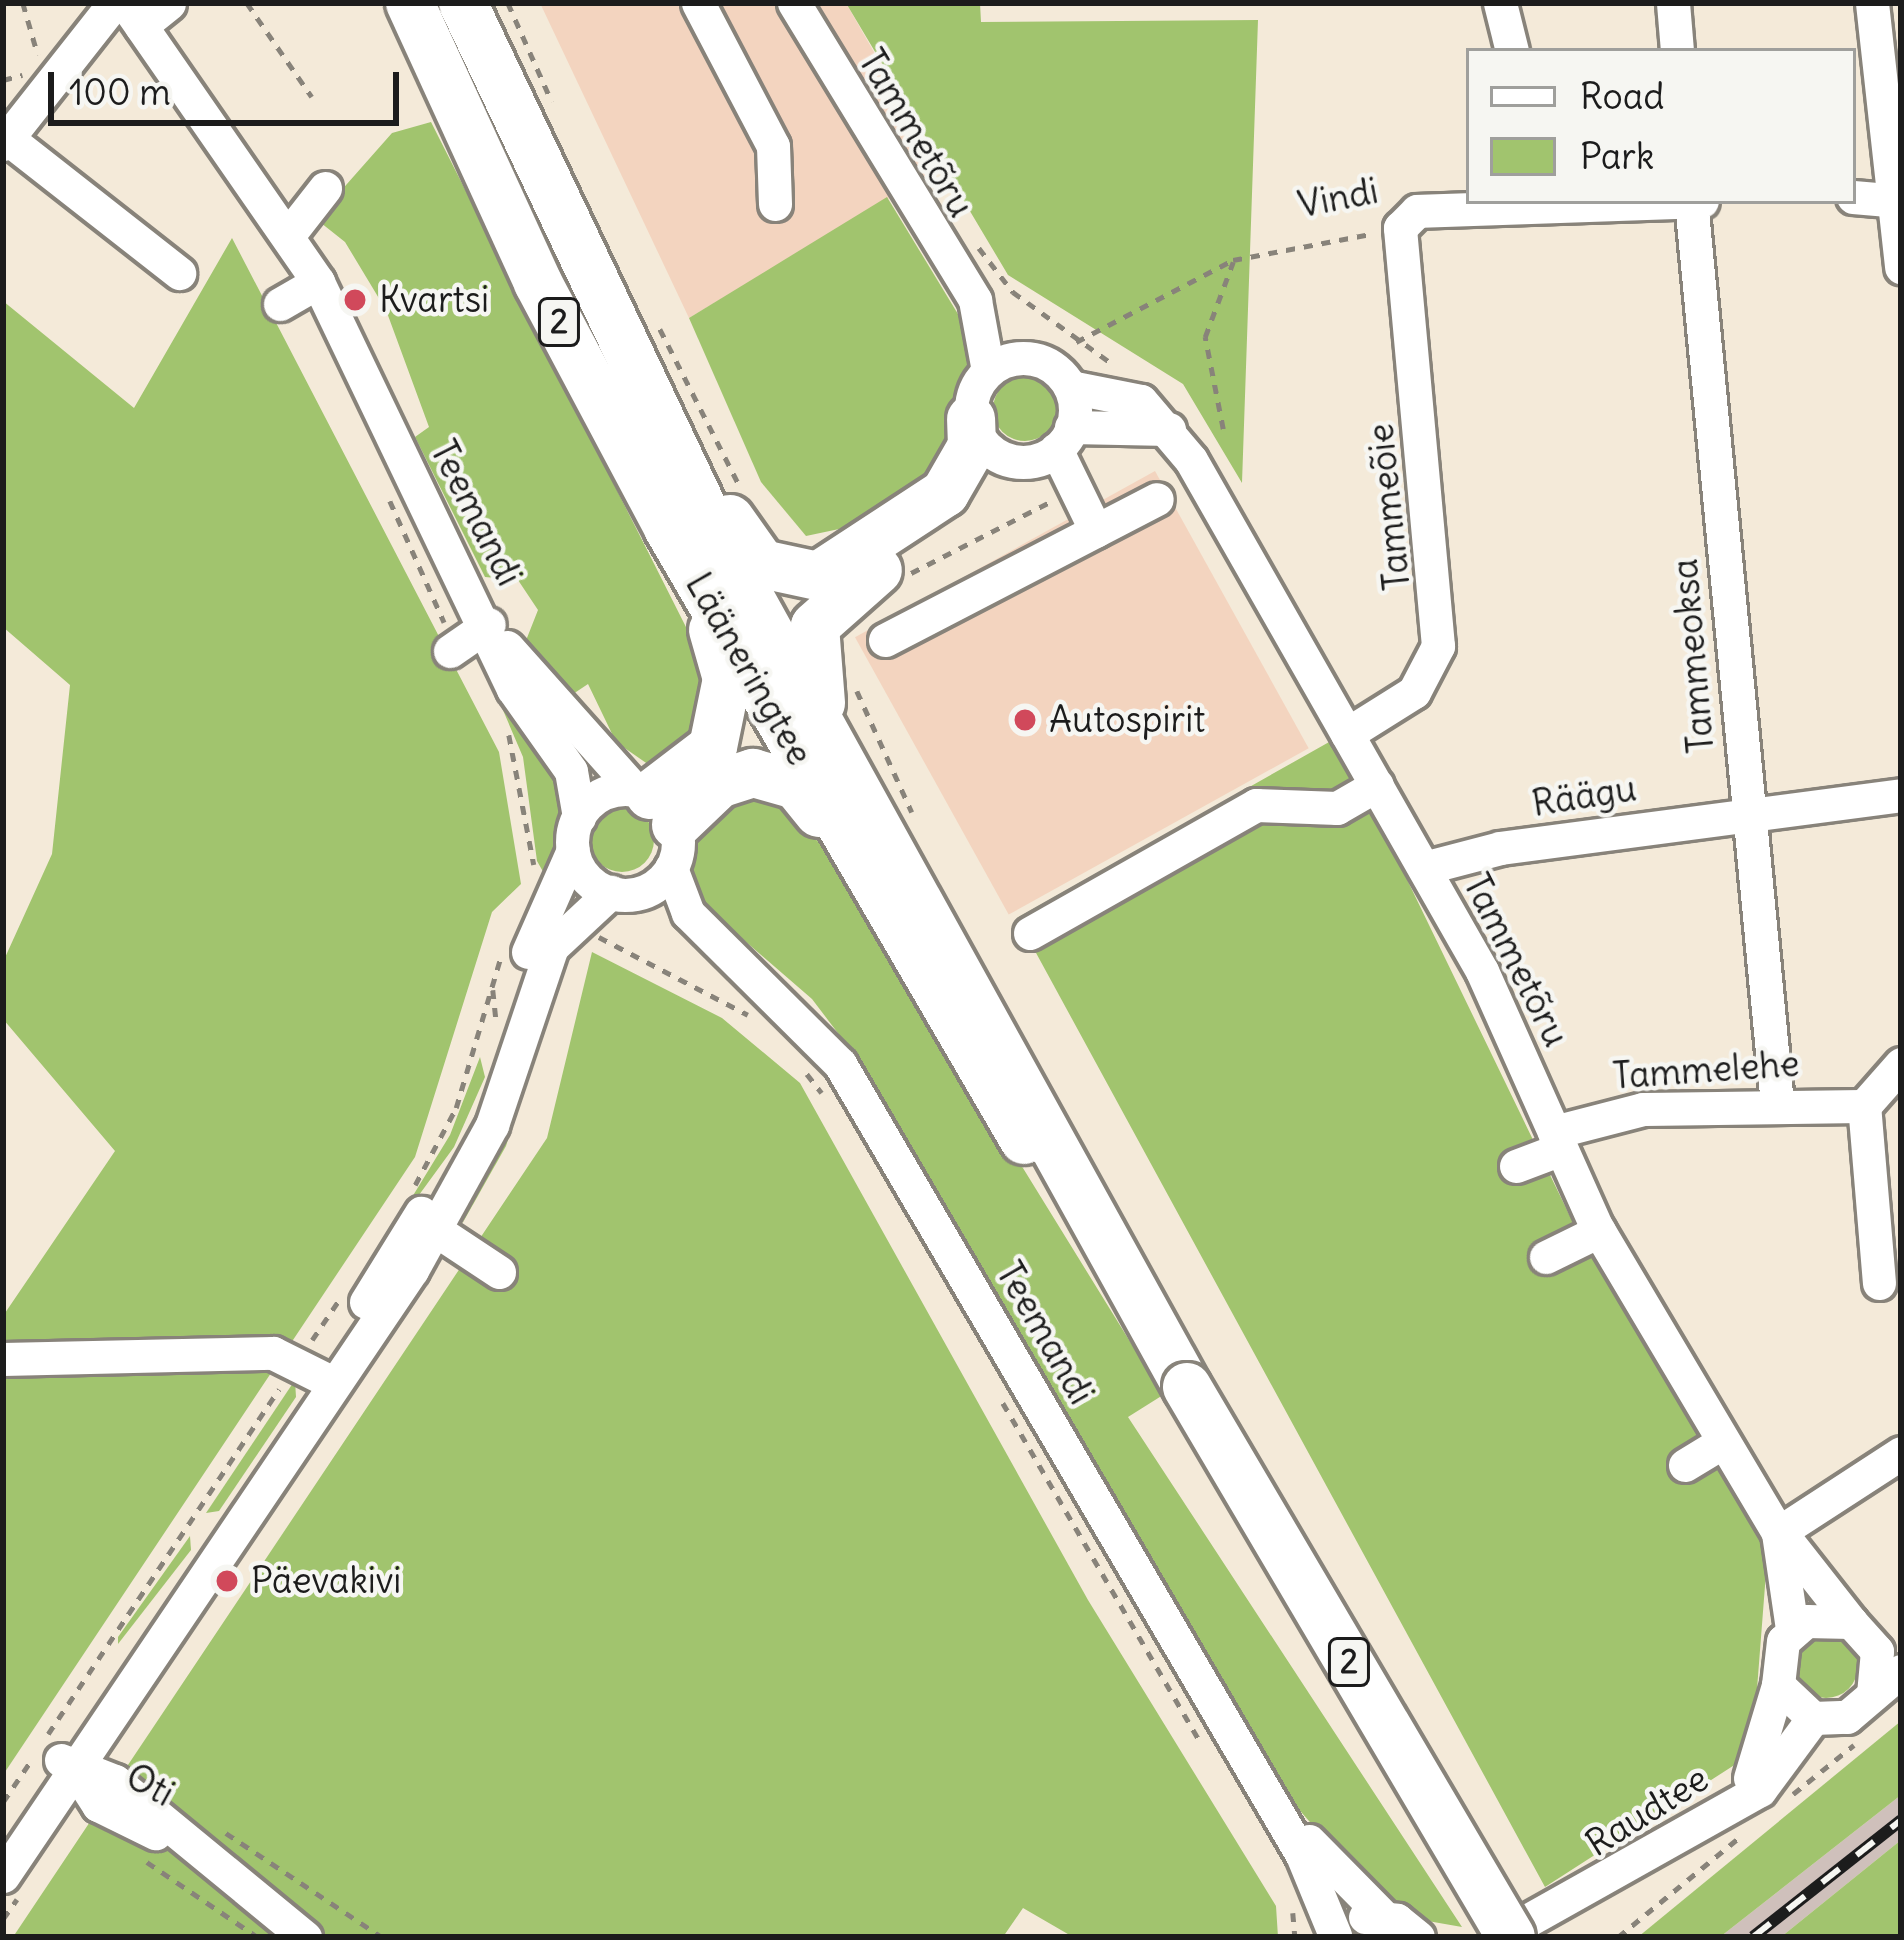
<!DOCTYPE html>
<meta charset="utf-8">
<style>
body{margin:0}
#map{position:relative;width:1904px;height:1940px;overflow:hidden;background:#f4ead9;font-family:Delius,sans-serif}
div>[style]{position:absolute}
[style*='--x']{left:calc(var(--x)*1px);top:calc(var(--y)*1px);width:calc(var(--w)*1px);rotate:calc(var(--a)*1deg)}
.built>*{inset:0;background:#f3d4bf;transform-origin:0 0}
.industrial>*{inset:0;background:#cfc0bb}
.green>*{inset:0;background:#a1c46e}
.round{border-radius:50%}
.path>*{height:4.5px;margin-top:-2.25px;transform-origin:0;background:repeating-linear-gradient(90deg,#88837a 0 9px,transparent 0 18px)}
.roads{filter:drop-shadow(3px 0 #88837a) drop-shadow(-3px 0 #88837a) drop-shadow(0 3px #88837a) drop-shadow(0 -3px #88837a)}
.minor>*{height:33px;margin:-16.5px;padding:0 16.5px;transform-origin:16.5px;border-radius:16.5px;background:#fff}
.minor>.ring{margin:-16.5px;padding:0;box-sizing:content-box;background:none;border:33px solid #fff;border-radius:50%}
.highway>*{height:48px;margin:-24px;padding:0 24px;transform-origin:24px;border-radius:24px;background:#fff}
.rail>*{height:12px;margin-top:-6px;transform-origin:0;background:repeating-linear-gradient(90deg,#f6f6f2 0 22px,#1c1c1c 0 44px);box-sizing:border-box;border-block:3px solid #1c1c1c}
.bridges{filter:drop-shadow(3px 0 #88837a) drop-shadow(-3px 0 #88837a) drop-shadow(0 3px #88837a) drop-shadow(0 -3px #88837a)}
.highway-bridge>*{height:48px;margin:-24px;padding:0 24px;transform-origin:24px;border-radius:24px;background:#fff}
.dots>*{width:33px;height:33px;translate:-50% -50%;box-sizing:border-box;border:6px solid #f6f6f2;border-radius:50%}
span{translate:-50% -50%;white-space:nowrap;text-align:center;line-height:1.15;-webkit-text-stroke:9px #f6f6f2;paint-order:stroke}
.shield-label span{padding:3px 9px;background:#f6f6f2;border:3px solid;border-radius:9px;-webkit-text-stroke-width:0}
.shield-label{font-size:33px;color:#1c1c1c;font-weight:700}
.street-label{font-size:36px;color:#1c1c1c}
.poi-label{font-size:36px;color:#1c1c1c}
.left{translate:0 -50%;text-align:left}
.frame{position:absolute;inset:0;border:6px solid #1c1c1c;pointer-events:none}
.legend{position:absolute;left:1466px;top:48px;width:390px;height:156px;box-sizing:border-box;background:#f6f6f2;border:3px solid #9f9f9c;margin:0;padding:15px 21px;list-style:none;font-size:36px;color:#1c1c1c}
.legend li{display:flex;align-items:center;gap:24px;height:60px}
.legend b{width:60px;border:3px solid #9f9f9c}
.scale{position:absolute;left:48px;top:72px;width:351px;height:54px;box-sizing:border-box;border:6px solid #1c1c1c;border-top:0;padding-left:15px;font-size:36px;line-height:42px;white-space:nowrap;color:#1c1c1c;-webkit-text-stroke:9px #f6f6f2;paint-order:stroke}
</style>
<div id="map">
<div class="built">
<div style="clip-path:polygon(540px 3px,846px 3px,940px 168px,689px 318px)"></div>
<div style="left:1155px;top:471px;width:317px;height:343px;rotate:61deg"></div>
</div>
<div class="industrial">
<div style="clip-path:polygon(1901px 1795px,1901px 1840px,1781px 1937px,1720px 1937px)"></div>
</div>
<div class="green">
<div style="clip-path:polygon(846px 3px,980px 3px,981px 22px,1258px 20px,1242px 483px,1183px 384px,1008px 275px)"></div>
<div style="clip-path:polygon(431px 122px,689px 633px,706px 685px,701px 731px,662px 774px,616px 742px,588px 684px,570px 696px,525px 643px,538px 610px,518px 580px,485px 577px,415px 437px,429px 427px,386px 310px,345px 242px,316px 219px,392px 133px)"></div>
<div style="clip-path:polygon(887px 197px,964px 324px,970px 357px,956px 437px,935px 471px,858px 525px,806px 536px,761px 482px,689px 318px)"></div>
<div style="clip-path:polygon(232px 238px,499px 752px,521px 884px,492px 912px,415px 1157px,3px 1775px,3px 1316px,115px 1151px,3px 1019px,3px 962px,52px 854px,70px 685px,3px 627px,3px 301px,134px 408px)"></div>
<div class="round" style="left:993px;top:377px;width:64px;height:64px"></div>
<div style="clip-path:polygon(482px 661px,564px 777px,550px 884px,537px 861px,523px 757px)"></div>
<div style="clip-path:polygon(1338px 737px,1582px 1241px,1768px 1547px,1756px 1702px,1736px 1764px,1545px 1887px,1017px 918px)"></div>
<div style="clip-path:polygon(763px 790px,826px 849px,1163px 1395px,1128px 1417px,1462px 1927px,1422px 1920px,1365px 1885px,1295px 1805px,869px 1074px,812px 999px,693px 896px,684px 860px,704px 815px)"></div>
<div class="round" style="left:590px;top:808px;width:64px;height:64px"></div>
<div style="clip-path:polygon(592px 952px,722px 1018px,800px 1083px,1088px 1600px,1276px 1906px,1278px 1937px,1073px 1937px,1023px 1908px,1003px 1937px,13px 1937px,547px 1138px)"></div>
<div style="clip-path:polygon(480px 1057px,485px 1077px,454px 1147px,384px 1243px,450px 1135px)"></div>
<div style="clip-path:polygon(534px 1059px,506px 1146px,462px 1224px,524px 1065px)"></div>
<div style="clip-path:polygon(295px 1380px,296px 1397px,219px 1511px,206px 1513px)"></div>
<div style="clip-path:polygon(190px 1536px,191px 1550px,118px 1644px,118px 1637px)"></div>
<div class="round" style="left:1794px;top:1634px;width:64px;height:64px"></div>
<div style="clip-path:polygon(1901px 1721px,1901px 1795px,1720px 1937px,1638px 1937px)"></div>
<div style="clip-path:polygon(1901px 1840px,1901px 1935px,1781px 1937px)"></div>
</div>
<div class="path">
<div style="--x:23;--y:3;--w:54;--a:73.9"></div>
<div style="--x:247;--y:3;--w:114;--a:55.3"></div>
<div style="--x:508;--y:3;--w:108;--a:66"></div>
<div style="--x:3;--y:80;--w:20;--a:-15"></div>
<div style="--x:979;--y:248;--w:56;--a:52.3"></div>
<div style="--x:1013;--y:292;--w:125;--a:35.9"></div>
<div style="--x:660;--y:329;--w:175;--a:63.1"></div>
<div style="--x:1076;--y:342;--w:177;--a:-27.6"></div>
<div style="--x:1233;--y:260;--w:140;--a:-10.7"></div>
<div style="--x:1223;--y:429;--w:94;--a:-101.1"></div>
<div style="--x:1205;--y:337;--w:80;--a:-69.5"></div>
<div style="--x:390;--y:501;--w:133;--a:65.9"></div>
<div style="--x:911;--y:573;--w:156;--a:-27.1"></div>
<div style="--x:857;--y:691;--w:133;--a:65.6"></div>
<div style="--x:509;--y:735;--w:132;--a:79.1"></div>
<div style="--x:599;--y:937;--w:168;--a:27.6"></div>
<div style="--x:493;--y:990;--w:30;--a:84"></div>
<div style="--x:807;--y:1074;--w:24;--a:52"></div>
<div style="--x:415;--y:1185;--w:87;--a:-62"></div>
<div style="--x:456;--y:1108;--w:159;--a:-73.5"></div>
<div style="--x:312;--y:1340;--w:48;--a:-56"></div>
<div style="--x:1003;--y:1403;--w:391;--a:59.8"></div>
<div style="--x:48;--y:1734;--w:415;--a:-56.2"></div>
<div style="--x:1793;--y:1794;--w:78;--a:-38.8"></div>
<div style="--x:3;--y:1802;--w:52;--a:-56"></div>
<div style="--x:226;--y:1833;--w:187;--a:33.7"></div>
<div style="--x:147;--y:1862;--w:132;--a:34.2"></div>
<div style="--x:1293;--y:1913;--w:24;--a:85"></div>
<div style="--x:3;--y:1919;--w:24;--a:-55"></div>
<div style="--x:1618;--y:1937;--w:161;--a:-39.4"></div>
</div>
<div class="roads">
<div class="minor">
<div style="--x:125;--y:3;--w:339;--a:55.3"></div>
<div style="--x:318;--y:282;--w:451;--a:64.4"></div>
<div style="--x:513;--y:689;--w:100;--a:54.7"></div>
<div style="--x:571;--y:771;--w:47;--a:80.1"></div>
<div style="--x:698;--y:3;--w:161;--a:62.3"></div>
<div style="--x:773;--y:146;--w:58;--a:88"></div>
<div style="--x:794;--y:3;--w:348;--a:58.6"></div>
<div style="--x:975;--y:300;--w:72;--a:79.6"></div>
<div style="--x:1500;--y:3;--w:49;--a:76"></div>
<div style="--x:1673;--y:3;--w:48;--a:85.2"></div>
<div style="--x:1872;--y:3;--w:266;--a:83.7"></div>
<div style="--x:141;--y:26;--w:36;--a:-39"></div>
<div style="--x:7;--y:138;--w:219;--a:38.1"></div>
<div style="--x:3;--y:144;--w:179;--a:-51.8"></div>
<div style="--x:1853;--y:197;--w:38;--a:5"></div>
<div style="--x:1691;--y:201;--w:907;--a:84.56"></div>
<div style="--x:290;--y:233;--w:57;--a:-52.1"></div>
<div style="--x:280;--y:304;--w:44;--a:-30.1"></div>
<div class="ring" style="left:971px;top:358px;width:71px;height:71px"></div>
<div style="--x:1070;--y:387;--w:72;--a:11.2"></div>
<div style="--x:1141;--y:401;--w:77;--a:49.7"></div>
<div style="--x:1191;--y:460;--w:588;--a:60.34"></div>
<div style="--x:1482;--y:971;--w:279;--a:65.9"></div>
<div style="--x:1596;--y:1226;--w:357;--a:59.3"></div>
<div style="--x:1778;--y:1533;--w:97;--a:81.7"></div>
<div style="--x:1071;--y:427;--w:98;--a:1.2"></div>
<div style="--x:1056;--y:449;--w:91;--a:64"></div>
<div style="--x:885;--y:640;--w:306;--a:-27.4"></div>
<div style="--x:507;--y:647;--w:192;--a:48.2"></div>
<div style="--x:450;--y:651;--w:47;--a:-34.7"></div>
<div style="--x:1347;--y:734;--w:79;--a:-32.1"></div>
<div style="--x:1414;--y:692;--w:52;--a:-62.4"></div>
<div style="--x:1438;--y:646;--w:420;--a:-95.2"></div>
<div style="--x:1400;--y:228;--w:24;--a:-45"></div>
<div style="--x:1417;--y:211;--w:285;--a:-2"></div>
<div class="ring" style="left:572px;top:789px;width:73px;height:73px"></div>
<div style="--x:671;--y:868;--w:48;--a:69.3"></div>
<div style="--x:688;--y:913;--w:214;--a:44.8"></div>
<div style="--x:840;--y:1064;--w:916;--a:59.71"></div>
<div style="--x:1302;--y:1855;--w:87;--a:67.6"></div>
<div style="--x:1424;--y:868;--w:79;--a:-14.7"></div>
<div style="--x:1500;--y:848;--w:404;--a:-7.5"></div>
<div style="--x:1030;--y:933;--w:260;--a:-29.5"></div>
<div style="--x:1256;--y:805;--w:81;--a:2.1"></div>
<div style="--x:1337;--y:808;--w:46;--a:-29.9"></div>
<div style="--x:528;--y:952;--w:111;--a:-66.2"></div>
<div style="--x:1554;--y:1132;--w:92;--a:-14.5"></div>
<div style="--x:1643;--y:1109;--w:221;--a:-0.8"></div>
<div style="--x:1516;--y:1166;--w:48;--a:-20.7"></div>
<div style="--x:419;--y:1219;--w:96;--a:33.5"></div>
<div style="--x:1546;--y:1257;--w:59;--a:-26.1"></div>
<div style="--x:1879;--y:1283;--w:178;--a:-94.8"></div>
<div style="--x:1864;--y:1106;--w:56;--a:-48.6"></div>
<div style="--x:366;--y:1302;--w:105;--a:-58.3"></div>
<div style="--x:3;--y:1359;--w:270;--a:-1.3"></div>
<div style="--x:273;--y:1353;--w:56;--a:26.6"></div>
<div style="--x:1685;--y:1465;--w:44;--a:-31.2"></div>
<div style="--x:1778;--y:1533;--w:147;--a:-33"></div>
<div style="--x:1788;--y:1542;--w:102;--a:51.8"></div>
<div style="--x:1873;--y:1694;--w:43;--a:-84.7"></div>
<div style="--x:1877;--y:1651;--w:39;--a:-132"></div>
<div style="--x:1851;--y:1622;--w:45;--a:-178.7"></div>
<div style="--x:1806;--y:1621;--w:30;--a:139"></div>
<div style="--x:1783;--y:1641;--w:44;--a:96.5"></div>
<div style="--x:1778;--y:1685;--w:48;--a:43.3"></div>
<div style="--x:1813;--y:1718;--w:34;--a:-2"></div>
<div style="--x:1847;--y:1717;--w:71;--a:-40.4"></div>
<div style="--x:61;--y:1760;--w:58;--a:21.3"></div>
<div style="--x:115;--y:1781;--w:246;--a:39.4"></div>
<div style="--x:75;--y:1769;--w:43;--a:57.4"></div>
<div style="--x:98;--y:1805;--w:64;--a:26.2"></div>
<div style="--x:1750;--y:1778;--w:97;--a:-73.2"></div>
<div style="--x:1309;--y:1841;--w:105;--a:45.4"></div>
<div style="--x:3;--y:1876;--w:731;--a:-55.98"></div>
<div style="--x:412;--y:1270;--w:166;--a:-61.1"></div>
<div style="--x:492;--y:1125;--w:188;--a:-71.4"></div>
<div style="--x:552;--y:947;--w:81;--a:-43"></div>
<div style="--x:1365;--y:1917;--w:32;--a:5"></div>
<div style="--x:1397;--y:1920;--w:27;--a:39"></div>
<div style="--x:1498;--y:1937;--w:300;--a:-29.3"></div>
<div style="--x:1760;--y:1790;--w:89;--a:-53.6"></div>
</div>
<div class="highway">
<div style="--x:410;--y:3;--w:308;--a:65.4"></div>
<div style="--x:538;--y:283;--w:277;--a:62"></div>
<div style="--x:668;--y:528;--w:708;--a:59.81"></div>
<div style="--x:463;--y:3;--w:590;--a:64.61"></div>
<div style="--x:716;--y:536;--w:973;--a:61.04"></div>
<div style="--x:730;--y:519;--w:55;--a:54.6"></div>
<div style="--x:762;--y:564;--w:57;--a:12.1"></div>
<div style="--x:818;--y:576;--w:152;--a:-33.2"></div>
<div style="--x:945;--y:493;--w:54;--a:-60.1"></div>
<div style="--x:972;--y:446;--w:27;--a:-92"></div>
<div style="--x:821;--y:703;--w:77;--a:-94.5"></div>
<div style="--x:815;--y:626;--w:84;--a:-41.6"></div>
<div style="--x:650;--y:795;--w:79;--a:-37.3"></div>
<div style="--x:713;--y:747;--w:69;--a:-78.4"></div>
<div style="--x:727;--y:679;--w:51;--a:-105.9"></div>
<div style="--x:676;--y:825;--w:59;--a:-43.6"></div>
<div style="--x:719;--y:784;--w:36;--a:-18"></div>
<div style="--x:753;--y:773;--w:45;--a:15.6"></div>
<div style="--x:796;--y:785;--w:36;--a:51"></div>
</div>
</div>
<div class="rail">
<div style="--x:1753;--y:1937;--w:189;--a:-38.3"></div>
</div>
<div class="bridges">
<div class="highway-bridge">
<div style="--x:1187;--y:1387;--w:638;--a:59.5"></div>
</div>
</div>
<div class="dots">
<div style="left:355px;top:300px;background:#d1495b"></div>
<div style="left:1025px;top:720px;background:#d1495b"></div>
<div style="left:227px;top:1581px;background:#d1495b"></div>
</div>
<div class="shield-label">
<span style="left:559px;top:322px">2</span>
<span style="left:1349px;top:1662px">2</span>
</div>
<div class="street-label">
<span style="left:916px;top:133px;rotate:59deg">Tammetõru</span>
<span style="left:1338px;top:198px;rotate:-11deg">Vindi</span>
<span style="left:1389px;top:507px;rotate:-96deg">Tammeõie</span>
<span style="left:476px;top:513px;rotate:63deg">Teemandi</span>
<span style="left:1693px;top:656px;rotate:-95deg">Tammeoksa</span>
<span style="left:749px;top:669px;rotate:60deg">Lääneringtee</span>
<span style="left:1584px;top:796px;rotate:-9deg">Räägu</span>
<span style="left:1516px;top:960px;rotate:63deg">Tammetõru</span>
<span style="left:1706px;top:1070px;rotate:-4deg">Tammelehe</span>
<span style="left:1045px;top:1333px;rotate:60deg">Teemandi</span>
<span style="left:150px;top:1785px;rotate:29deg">Oti</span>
<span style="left:1647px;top:1811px;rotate:-32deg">Raudtee</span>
</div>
<div class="poi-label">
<span class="left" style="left:379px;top:300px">Kvartsi</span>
<span class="left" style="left:1049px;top:720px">Autospirit</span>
<span class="left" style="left:251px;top:1581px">Päevakivi</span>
</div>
<div class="frame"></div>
<ul class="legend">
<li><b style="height:15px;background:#fff"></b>Road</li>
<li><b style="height:33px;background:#a1c46e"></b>Park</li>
</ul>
<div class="scale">100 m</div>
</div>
